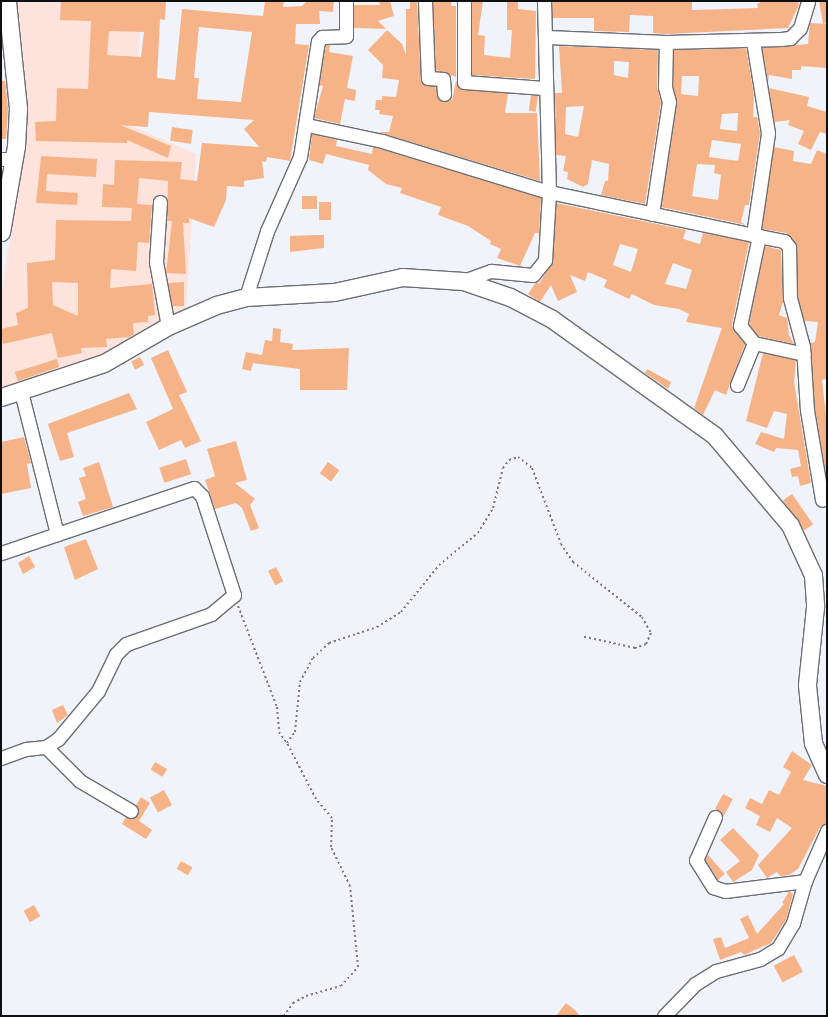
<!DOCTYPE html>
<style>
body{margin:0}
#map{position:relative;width:828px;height:1017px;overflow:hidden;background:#f1f3fb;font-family:Poppins,sans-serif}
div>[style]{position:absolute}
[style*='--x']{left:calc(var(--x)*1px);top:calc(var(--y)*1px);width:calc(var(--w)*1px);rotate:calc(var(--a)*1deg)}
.medical>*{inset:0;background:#fde3db}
.building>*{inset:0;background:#f6b388;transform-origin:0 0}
.path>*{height:2px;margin-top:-1px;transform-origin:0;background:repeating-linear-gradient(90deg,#78797e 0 2px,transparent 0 5px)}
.roads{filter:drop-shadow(1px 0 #6c6e74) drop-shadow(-1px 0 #6c6e74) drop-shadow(0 1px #6c6e74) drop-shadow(0 -1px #6c6e74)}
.minor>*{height:13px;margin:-6.5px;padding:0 6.5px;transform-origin:6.5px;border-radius:6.5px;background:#fff}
.major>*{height:17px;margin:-8.5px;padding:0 8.5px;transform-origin:8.5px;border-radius:8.5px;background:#fff}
span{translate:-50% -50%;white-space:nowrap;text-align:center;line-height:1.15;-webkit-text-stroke:3px #f1f3fb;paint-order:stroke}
.frame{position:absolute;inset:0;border:2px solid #0e0f11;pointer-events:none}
</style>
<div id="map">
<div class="medical">
<div style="clip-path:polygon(15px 1px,143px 1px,132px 126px,196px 154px,186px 310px,98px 358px,1px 393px,1px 296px,25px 141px,24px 58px)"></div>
</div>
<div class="building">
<div style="clip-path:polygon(evenodd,61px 1px,166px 1px,165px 20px,160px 19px,157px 78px,175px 80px,182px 9px,263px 16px,265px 1px,284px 1px,283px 7px,302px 6px,307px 1px,334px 1px,333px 12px,319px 11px,320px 24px,296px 24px,295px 44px,309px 45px,290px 161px,267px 157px,266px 162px,262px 161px,264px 178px,244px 181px,244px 187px,227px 186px,226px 200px,214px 227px,189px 218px,189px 223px,183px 223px,186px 274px,166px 273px,172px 221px,167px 221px,168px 181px,139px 178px,137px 204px,152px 205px,149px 243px,138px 242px,136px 271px,111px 269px,110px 288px,152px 284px,155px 315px,148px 316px,148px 322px,133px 323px,134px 334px,129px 337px,106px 339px,107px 347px,81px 348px,82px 353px,58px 358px,52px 333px,3px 344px,1px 334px,1px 329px,18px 325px,16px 313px,28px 308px,27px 263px,55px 260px,56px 220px,131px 221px,132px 208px,102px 207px,103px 184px,114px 185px,115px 160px,182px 162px,180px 179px,197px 181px,202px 143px,259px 147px,244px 129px,254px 120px,149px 112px,148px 127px,120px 125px,171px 146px,168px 158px,127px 140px,127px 143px,36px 141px,35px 122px,56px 121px,57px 88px,88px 89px,91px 21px,60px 20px,61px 1px,199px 27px,252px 32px,241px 102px,197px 99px,199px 78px,194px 78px,199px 27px,61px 1px,109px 31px,144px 32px,141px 57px,107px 55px,109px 31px,61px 1px,52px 282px,78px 283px,78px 316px,53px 305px,52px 282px)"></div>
<div style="clip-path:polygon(379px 1px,390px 1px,394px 16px,378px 21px,386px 29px,354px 28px,354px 5px,380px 5px)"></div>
<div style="clip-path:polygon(410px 1px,417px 1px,421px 82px,435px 87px,441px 101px,452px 100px,456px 81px,463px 90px,508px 93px,505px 113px,537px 113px,540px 181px,378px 132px,389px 132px,393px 116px,379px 114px,380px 110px,375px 110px,376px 100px,382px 100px,382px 96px,396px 97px,399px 80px,382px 78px,383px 65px,368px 50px,387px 30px,402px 44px,406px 55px,406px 9px,410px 9px)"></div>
<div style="clip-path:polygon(433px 1px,451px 1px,451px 6px,456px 6px,456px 77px,436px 70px)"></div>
<div style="clip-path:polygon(472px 1px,483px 1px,478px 35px,485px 36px,484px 55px,510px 58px,512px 30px,507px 30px,507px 1px,518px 1px,518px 9px,536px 11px,535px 79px,472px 75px)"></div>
<div style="clip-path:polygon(552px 1px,692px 1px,692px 10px,758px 8px,757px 4px,763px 1px,798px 1px,799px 5px,788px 28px,666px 34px,653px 33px,653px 16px,630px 15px,629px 32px,594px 31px,594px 18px,552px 18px)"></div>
<div style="clip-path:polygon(819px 1px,827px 1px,827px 23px,823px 24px)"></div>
<div style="clip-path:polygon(810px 23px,827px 24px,827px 68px,801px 66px,801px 70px,792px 70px,792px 79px,769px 75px,768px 82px,762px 48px,808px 44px)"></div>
<div style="clip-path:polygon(326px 45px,330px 45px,329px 52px,353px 56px,347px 88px,356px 90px,355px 101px,345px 99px,340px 124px,314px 118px,323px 86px,319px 85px)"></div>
<div style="clip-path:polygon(evenodd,559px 46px,658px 50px,657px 87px,661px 102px,645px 204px,601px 195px,605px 181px,608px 181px,609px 164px,592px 160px,588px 184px,583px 187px,567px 179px,568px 172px,563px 171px,566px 156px,556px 155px,555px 93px,562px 93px,559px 46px,614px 61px,629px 62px,628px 78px,614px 75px,614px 61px,559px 46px,584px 106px,578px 137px,565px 134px,566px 107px,584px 106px)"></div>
<div style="clip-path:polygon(evenodd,746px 48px,754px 95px,753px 117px,757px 117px,760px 133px,749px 205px,745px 205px,741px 222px,746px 225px,661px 207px,677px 103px,673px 86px,674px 50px,746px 48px,682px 76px,699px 76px,698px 96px,681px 94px,682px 76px,746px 48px,738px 113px,737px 131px,720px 129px,722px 114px,738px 113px,746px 48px,712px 140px,741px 144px,738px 161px,709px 157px,712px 140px,746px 48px,697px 164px,715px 165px,714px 173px,721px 175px,718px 200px,692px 196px,697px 164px)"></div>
<div style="clip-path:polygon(1px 81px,5px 81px,8px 108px,6px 139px,1px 139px)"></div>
<div style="clip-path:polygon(769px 88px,809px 97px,807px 106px,827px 112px,827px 134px,820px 132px,811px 150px,798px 144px,804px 131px,788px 125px,790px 120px,774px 122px)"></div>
<div style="left:531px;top:95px;width:7px;height:16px;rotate:8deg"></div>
<div style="left:172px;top:127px;width:21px;height:14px;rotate:8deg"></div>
<div style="clip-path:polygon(312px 134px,337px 140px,336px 146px,372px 154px,373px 147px,380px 149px,541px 198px,539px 233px,535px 233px,520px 266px,497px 258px,501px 249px,490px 244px,491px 241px,468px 226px,438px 215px,441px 207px,400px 193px,402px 188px,386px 184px,368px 170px,369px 165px,326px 154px,323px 164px,309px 160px)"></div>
<div style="clip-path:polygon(774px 147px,794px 151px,793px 161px,811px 164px,817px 150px,827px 154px,827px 379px,822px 380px,827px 423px,827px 481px,815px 409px,810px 343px,815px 342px,818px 322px,804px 321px,798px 297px,795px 242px,786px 233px,762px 229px)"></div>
<div style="clip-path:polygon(41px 156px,97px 159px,96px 177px,47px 174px,46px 191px,78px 193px,77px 205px,36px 203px)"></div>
<div style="left:302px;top:196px;width:15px;height:13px"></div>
<div style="left:319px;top:202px;width:12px;height:18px"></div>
<div style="clip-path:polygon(evenodd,556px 203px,686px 230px,683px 239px,700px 244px,703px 233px,749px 242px,732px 325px,745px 344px,726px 395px,715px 390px,703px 415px,694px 408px,722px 328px,686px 322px,689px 314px,679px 309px,654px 305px,632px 294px,629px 299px,604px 287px,607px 280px,588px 272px,585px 281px,570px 275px,577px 292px,558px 301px,551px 285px,540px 302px,528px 294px,536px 282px,539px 284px,553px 261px,556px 203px,620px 244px,638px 249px,631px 272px,613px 265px,620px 244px,556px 203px,673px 263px,692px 270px,686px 289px,665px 284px,673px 263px)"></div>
<div style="clip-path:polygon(315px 235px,324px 235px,324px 248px,290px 252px,290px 236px)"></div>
<div style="clip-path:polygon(765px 246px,781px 250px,783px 302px,779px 315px,787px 318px,789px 335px,794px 344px,758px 336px,749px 324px)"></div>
<div style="clip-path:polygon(184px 282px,184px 306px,172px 306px,168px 283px)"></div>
<div style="clip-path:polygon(273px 328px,281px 329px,280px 342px,293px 344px,292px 350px,349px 348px,347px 390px,300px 390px,300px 369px,253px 363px,251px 371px,242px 369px,246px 352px,262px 355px,265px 340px,272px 341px)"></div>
<div style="clip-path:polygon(168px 350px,187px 392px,179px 395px,201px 441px,185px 448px,181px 440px,159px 450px,146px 422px,173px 409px,151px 358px)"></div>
<div style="clip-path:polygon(763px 353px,796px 360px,794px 382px,811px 483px,800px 486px,798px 476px,792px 477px,790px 469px,801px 466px,798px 450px,776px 448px,774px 452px,755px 444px,761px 432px,784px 439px,787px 414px,774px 411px,767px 428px,746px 421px)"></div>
<div style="left:140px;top:357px;width:9px;height:10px;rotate:63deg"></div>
<div style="clip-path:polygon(57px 359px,59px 367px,18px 381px,15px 372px)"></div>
<div style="clip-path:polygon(647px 369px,671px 382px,668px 389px,645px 373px)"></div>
<div style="clip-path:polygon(129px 393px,137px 409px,67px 433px,74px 457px,60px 461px,48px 424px)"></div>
<div style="clip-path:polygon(24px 437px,31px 463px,27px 464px,31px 488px,1px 494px,1px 442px)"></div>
<div style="clip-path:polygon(236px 441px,247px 480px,235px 483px,255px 499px,250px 505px,259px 528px,251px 531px,242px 508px,236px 503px,215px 509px,205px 480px,215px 476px,207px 449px)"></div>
<div style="left:186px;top:459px;width:16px;height:28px;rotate:72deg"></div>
<div style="clip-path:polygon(99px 462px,113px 507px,83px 516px,78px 502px,86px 499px,79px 478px,86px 476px,83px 468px)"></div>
<div style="left:328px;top:462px;width:14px;height:14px;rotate:36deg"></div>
<div style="left:792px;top:494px;width:37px;height:11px;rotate:55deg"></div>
<div style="clip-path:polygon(86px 539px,98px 569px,75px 580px,64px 547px)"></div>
<div style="clip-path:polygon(29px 556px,35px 567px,23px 574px,18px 563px)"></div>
<div style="left:276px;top:567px;width:16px;height:9px;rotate:63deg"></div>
<div style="clip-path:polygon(63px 705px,68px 715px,57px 723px,52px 710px)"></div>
<div style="clip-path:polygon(792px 751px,812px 765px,803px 780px,827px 786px,827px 823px,820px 827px,798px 869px,789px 875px,780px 876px,777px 872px,767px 878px,758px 865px,792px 828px,777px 818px,770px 832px,756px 825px,760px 816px,745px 808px,750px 798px,762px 804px,769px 790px,779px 795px,791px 772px,783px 767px)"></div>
<div style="left:155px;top:762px;width:14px;height:9px;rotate:30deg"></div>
<div style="left:164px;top:790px;width:17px;height:16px;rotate:62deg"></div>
<div style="clip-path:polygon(723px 794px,733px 799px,723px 817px,715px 809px)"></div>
<div style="clip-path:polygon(141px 797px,150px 803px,139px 821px,152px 830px,146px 839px,122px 824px,126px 817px,138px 815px,136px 805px)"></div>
<div style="clip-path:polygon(733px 828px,759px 855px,752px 870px,733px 882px,726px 872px,740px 861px,720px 840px)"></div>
<div style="clip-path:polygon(708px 855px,725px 874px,718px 880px,705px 859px)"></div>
<div style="left:181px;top:861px;width:13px;height:9px;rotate:29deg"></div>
<div style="clip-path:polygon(789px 891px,793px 894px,786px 920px,771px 943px,744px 955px,741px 952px,720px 960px,713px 939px,721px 937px,725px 948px,749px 938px,740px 919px,748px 915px,757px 934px,784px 904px,782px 903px)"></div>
<div style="left:34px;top:905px;width:13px;height:12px;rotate:61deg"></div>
<div style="left:794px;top:955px;width:19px;height:23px;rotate:62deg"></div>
<div style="clip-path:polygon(566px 1003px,575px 1010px,580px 1016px,556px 1016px)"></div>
</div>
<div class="path">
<div style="--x:238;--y:606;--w:108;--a:68.9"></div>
<div style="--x:277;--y:707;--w:25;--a:85"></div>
<div style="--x:279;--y:732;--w:14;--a:54"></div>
<div style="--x:287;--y:743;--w:14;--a:-54"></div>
<div style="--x:295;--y:732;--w:50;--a:-84.3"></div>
<div style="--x:300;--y:682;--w:27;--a:-62"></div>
<div style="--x:313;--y:658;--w:22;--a:-43"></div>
<div style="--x:329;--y:643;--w:51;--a:-18.4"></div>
<div style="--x:377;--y:627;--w:28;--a:-32"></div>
<div style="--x:401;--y:612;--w:60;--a:-51"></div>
<div style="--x:439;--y:565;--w:50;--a:-39.4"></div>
<div style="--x:478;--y:533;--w:29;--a:-59"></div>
<div style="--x:493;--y:508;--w:41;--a:-76"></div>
<div style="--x:503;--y:468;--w:10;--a:-53"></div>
<div style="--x:509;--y:460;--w:9;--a:-18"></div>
<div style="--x:518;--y:457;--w:18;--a:38"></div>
<div style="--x:532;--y:468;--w:81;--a:69.1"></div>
<div style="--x:561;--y:544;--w:22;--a:56"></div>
<div style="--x:573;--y:562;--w:88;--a:38.6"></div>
<div style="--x:642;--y:617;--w:18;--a:61"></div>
<div style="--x:651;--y:633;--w:12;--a:114"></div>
<div style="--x:646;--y:644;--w:12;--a:160"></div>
<div style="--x:635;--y:648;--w:55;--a:-167.5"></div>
<div style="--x:284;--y:1016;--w:16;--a:-55"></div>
<div style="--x:293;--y:1003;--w:15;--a:-28"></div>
<div style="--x:306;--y:996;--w:36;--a:-16"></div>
<div style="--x:341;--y:986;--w:25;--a:-48"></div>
<div style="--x:358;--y:967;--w:81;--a:-95.6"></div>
<div style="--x:350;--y:886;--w:43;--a:-116"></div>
<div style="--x:331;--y:847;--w:29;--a:-88"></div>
<div style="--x:332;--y:818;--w:25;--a:-130"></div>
<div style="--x:316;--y:799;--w:63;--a:-117.4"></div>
</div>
<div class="roads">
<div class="minor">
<div style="--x:425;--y:1;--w:77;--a:87.8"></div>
<div style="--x:428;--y:78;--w:15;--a:4"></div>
<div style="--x:443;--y:79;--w:15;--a:86"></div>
<div style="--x:464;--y:1;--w:81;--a:90"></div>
<div style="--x:464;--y:82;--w:80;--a:4.3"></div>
<div style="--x:547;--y:37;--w:119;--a:2.4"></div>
<div style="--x:666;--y:42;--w:115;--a:-1.5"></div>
<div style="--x:781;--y:39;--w:9;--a:-6"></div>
<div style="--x:790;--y:38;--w:14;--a:-45"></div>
<div style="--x:800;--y:28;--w:28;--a:-73"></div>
<div style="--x:307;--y:125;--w:77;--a:12"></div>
<div style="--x:382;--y:141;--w:175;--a:17"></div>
<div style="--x:549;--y:192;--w:208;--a:11.9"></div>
<div style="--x:753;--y:235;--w:103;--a:-81.6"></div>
<div style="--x:768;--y:133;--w:93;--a:-99.3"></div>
<div style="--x:1;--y:159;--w:12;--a:0"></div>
<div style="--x:160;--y:202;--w:60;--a:93.8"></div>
<div style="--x:156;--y:262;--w:65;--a:79.4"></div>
<div style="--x:652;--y:214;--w:113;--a:-81.4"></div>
<div style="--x:669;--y:102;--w:16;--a:-105"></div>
<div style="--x:665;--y:87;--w:45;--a:-88.7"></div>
<div style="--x:753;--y:235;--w:32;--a:11"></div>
<div style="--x:784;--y:241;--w:8;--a:50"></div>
<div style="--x:789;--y:247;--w:51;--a:88.9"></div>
<div style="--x:790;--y:298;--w:51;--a:75.1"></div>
<div style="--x:803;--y:347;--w:63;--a:86.4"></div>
<div style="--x:807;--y:410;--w:91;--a:80.5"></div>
<div style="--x:463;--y:281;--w:30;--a:-20"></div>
<div style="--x:491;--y:271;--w:42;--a:5.4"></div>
<div style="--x:533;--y:275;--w:19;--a:-51"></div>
<div style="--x:545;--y:260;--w:68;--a:-86.6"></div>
<div style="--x:549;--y:192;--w:191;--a:-91.5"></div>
<div style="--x:246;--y:297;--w:69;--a:-72.3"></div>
<div style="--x:267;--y:231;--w:81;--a:-66"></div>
<div style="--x:300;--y:157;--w:117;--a:-81.2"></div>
<div style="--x:318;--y:41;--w:6;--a:-45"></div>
<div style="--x:322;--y:37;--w:24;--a:-2"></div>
<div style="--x:346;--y:36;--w:35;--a:-90"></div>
<div style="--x:754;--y:343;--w:51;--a:12.4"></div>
<div style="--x:737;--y:385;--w:45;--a:-68"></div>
<div style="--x:754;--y:343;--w:22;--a:-129"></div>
<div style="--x:740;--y:326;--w:92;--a:-78.1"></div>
<div style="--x:1;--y:553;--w:59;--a:-18.7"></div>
<div style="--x:46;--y:747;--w:48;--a:45"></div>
<div style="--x:80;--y:781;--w:59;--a:30.5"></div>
<div style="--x:1;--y:758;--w:27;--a:-20"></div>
<div style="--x:26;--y:749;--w:20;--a:-6"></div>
<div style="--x:46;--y:747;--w:14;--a:-34"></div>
<div style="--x:58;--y:739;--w:62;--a:-50.2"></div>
<div style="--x:98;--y:691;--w:41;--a:-64.1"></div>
<div style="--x:116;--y:654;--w:14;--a:-45"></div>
<div style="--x:126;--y:644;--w:90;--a:-19.4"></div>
<div style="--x:211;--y:614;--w:30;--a:-40"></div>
<div style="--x:234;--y:595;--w:104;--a:-107.9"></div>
<div style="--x:202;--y:496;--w:11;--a:-135"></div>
<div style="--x:194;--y:488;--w:145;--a:161.4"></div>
<div style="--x:57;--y:534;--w:146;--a:-104.2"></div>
<div style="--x:715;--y:817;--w:47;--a:113.8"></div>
<div style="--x:696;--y:860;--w:32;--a:58"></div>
<div style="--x:713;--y:887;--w:13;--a:18"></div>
<div style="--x:725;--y:891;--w:81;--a:-7.1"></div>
<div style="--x:664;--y:1016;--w:45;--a:-45.9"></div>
<div style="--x:695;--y:984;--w:25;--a:-32"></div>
<div style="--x:716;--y:971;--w:46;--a:-15.3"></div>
<div style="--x:760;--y:959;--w:21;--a:-31"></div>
<div style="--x:778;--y:948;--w:29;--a:-59"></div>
<div style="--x:793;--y:923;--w:44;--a:-74.1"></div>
<div style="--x:805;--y:881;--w:55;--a:-66.3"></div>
</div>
<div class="major">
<div style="--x:1;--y:232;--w:87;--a:-80.1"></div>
<div style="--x:16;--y:146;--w:38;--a:-87"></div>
<div style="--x:18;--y:108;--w:108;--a:-95.9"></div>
<div style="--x:1;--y:397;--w:108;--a:-18.3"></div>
<div style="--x:104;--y:363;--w:74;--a:-30"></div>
<div style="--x:168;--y:326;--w:52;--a:-23.6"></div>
<div style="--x:216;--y:305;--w:31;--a:-15"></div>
<div style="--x:246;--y:297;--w:88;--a:-3.3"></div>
<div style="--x:334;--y:292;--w:70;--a:-12.4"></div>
<div style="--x:402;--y:277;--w:61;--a:3.8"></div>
<div style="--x:463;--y:281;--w:50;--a:18.8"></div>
<div style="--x:510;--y:297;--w:47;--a:27.6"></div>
<div style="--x:552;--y:319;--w:199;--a:35.6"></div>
<div style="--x:714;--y:435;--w:118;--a:49.8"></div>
<div style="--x:790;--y:525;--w:55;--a:65.3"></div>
<div style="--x:813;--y:575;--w:32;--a:86"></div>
<div style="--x:815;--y:607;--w:78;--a:95.9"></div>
<div style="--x:807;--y:685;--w:58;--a:84.1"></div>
<div style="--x:813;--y:743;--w:34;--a:66"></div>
</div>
</div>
<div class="frame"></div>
</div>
